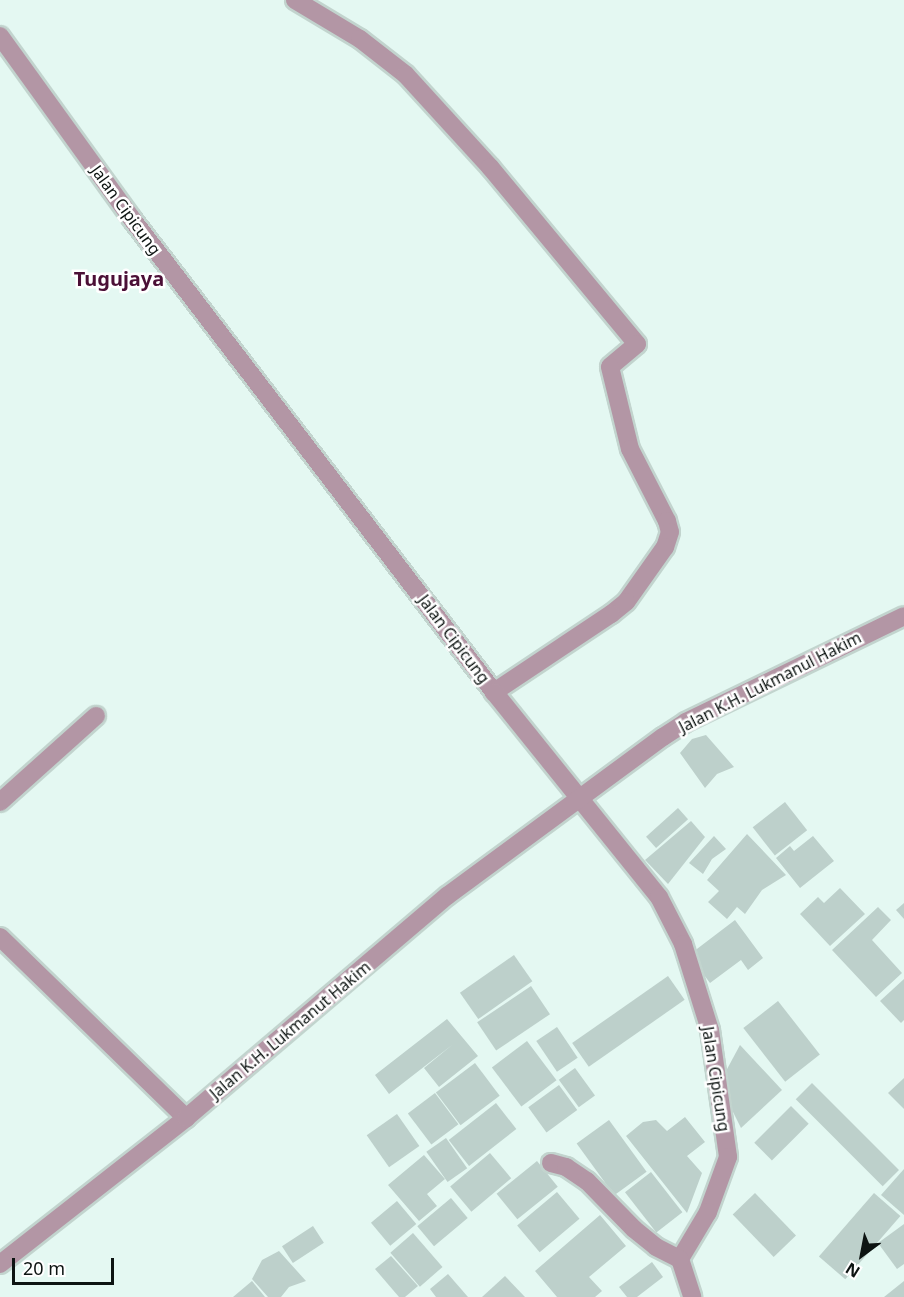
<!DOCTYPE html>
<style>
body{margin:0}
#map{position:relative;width:904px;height:1297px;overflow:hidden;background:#e4f8f2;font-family:"Noto Sans",sans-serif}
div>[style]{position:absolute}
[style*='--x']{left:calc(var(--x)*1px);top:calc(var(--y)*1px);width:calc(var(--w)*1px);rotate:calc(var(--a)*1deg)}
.building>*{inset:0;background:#bdd0cb;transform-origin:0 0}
.roads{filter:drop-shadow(2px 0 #c2d4ce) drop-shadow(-2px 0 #c2d4ce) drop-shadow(0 2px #c2d4ce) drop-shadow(0 -2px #c2d4ce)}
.minor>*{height:18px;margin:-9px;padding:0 9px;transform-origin:9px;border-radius:9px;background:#b396a5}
span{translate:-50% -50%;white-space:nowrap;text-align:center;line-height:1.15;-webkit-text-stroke:5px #fff;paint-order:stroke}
.street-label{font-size:16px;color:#0d1412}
.quarter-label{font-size:20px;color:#4b0f36;font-weight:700}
.north{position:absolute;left:832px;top:1225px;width:60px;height:60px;-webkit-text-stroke:4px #fff;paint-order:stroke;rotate:212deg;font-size:16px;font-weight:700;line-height:24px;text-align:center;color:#0d1412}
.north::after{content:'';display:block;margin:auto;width:21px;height:27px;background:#0d1412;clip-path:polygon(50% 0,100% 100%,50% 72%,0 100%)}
.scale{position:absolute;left:12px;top:1258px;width:102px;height:27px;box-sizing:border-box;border:3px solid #0d1412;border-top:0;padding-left:8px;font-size:18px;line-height:21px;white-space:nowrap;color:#0d1412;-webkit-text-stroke:4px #fff;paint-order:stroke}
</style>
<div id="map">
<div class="building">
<div style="clip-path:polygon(706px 735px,734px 767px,717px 774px,705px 788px,680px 753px,692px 739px)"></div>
<div style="left:785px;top:802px;width:36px;height:41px;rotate:52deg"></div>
<div style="left:678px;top:808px;width:15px;height:43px;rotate:48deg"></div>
<div style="clip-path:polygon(691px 821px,705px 837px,668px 884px,645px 860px)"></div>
<div style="clip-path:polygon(747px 834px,786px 875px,762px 890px,745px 914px,737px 907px,727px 919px,708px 902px,719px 891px,707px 880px)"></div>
<div style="clip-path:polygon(714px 836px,726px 849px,712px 859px,703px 874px,689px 863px)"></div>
<div style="clip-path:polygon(813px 836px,834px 861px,800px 888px,776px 858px,790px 846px,794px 851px)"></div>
<div style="clip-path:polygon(840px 888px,865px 914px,830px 946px,800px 914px,818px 897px,824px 903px)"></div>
<div style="clip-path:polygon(904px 903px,904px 919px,896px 910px)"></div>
<div style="clip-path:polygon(878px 907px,891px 920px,872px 940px,902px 973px,876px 997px,832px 950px)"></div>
<div style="clip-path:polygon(735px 920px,763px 958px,748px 970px,741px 960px,710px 983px,689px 955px)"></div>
<div style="left:514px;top:955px;width:32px;height:66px;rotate:55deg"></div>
<div style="left:668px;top:976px;width:29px;height:117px;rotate:55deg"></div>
<div style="clip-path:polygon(904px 979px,904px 1020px,901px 1023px,880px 1001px)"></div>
<div style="left:531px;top:986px;width:34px;height:65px;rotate:56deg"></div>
<div style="left:778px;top:1001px;width:68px;height:44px;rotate:52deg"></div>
<div style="clip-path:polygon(447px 1019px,478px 1056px,439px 1087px,424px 1068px,452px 1045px,389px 1094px,375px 1075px)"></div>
<div style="left:557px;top:1027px;width:37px;height:25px;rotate:56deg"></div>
<div style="left:527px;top:1041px;width:49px;height:44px;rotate:53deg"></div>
<div style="clip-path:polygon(740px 1045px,782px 1090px,741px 1128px,719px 1084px)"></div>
<div style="left:475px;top:1063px;width:41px;height:49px;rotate:53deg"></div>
<div style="left:575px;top:1068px;width:34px;height:20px;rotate:54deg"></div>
<div style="clip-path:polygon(904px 1078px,904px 1109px,888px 1093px)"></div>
<div style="left:812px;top:1083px;width:123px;height:23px;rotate:45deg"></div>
<div style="left:559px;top:1085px;width:31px;height:38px;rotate:54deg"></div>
<div style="left:435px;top:1093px;width:39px;height:34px;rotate:53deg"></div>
<div style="left:496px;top:1103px;width:33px;height:60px;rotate:52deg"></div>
<div style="left:791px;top:1106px;width:25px;height:52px;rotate:45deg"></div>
<div style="left:397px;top:1114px;width:39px;height:37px;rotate:55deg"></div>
<div style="clip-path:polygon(685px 1117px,705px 1142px,687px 1156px,702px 1173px,687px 1213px,626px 1136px,643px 1122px,656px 1120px,667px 1131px)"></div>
<div style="left:609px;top:1120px;width:64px;height:40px;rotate:54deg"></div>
<div style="left:446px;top:1138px;width:37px;height:24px;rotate:55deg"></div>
<div style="left:490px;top:1153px;width:33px;height:52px;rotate:50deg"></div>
<div style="clip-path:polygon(424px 1155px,445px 1179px,427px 1194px,437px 1206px,419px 1221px,388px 1185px)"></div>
<div style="left:537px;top:1161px;width:33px;height:52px;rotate:51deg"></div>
<div style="clip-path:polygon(904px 1169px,904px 1215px,881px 1195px)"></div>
<div style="left:651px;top:1172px;width:51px;height:33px;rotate:52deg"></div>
<div style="left:557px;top:1192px;width:35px;height:52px;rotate:50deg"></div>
<div style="left:755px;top:1193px;width:59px;height:31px;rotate:46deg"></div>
<div style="left:874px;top:1193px;width:35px;height:84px;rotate:41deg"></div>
<div style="left:451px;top:1198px;width:26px;height:44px;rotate:50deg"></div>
<div style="left:397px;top:1201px;width:30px;height:34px;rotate:50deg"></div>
<div style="clip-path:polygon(600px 1215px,626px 1246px,589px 1277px,602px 1291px,595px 1297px,557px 1297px,535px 1271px)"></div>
<div style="clip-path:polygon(904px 1224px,904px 1264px,897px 1269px,878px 1243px)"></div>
<div style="left:313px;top:1226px;width:20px;height:37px;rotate:57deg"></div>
<div style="left:413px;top:1233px;width:45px;height:30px;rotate:49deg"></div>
<div style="clip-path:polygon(279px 1251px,306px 1281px,289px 1287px,281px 1297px,268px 1297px,252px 1279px,262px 1260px)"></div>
<div style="clip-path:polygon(391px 1256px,418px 1286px,405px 1297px,399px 1297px,375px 1269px)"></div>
<div style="clip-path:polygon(652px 1262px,663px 1277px,637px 1297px,627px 1297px,619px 1287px)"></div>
<div style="clip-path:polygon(448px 1274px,468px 1297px,436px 1297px,430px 1289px)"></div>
<div style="clip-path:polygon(505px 1276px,525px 1297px,482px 1297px)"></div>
<div style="clip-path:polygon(252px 1281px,265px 1297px,233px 1297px)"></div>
<div style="clip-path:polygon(904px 1281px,904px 1297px,884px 1297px)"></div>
</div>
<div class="roads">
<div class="minor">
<div style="--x:295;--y:0;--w:76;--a:31"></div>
<div style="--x:360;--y:39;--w:58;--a:38"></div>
<div style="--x:406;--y:75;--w:125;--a:47.6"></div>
<div style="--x:490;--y:167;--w:230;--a:50.3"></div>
<div style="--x:637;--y:344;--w:35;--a:140"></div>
<div style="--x:610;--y:367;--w:84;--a:76.3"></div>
<div style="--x:630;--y:449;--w:81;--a:62.8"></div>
<div style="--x:667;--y:521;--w:11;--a:75"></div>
<div style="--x:670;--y:532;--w:16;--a:108"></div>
<div style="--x:665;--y:547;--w:67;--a:125.3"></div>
<div style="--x:626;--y:602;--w:19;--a:141"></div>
<div style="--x:611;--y:614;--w:141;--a:146.3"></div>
<div style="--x:0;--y:36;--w:226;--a:54.2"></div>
<div style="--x:132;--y:219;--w:596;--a:52.57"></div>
<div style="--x:494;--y:692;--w:263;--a:51.2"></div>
<div style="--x:659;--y:897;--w:53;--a:62.9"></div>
<div style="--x:683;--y:944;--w:90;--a:72.6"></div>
<div style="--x:710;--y:1030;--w:128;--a:81.9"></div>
<div style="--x:728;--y:1157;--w:59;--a:110"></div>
<div style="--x:708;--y:1212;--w:55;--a:120.8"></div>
<div style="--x:680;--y:1259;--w:40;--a:72"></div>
<div style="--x:0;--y:802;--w:129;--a:-41.9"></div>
<div style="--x:0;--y:937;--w:260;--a:44.2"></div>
<div style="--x:551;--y:1163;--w:16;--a:15"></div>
<div style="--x:566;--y:1167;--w:25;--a:34"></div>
<div style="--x:587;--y:1181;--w:67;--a:45.6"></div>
<div style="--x:634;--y:1229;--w:28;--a:39"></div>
<div style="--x:656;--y:1247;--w:27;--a:27"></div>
<div style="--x:0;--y:1264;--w:236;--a:-38.1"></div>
<div style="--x:186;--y:1118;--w:343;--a:-40.4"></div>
<div style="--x:447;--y:896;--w:268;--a:-36.4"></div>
<div style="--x:663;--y:737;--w:27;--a:-33"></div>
<div style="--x:686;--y:722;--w:242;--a:-25.9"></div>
</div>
</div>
<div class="street-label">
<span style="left:126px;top:210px;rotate:54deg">Jalan Cipicung</span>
<span style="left:454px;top:639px;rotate:53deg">Jalan Cipicung</span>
<span style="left:770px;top:682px;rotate:-27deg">Jalan K.H. Lukmanul Hakim</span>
<span style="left:290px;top:1030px;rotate:-40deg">Jalan K.H. Lukmanut Hakim</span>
<span style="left:716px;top:1079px;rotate:81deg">Jalan Cipicung</span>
</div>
<div class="quarter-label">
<span style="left:119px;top:278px">Tugujaya</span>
</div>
<div class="north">N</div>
<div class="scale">20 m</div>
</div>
